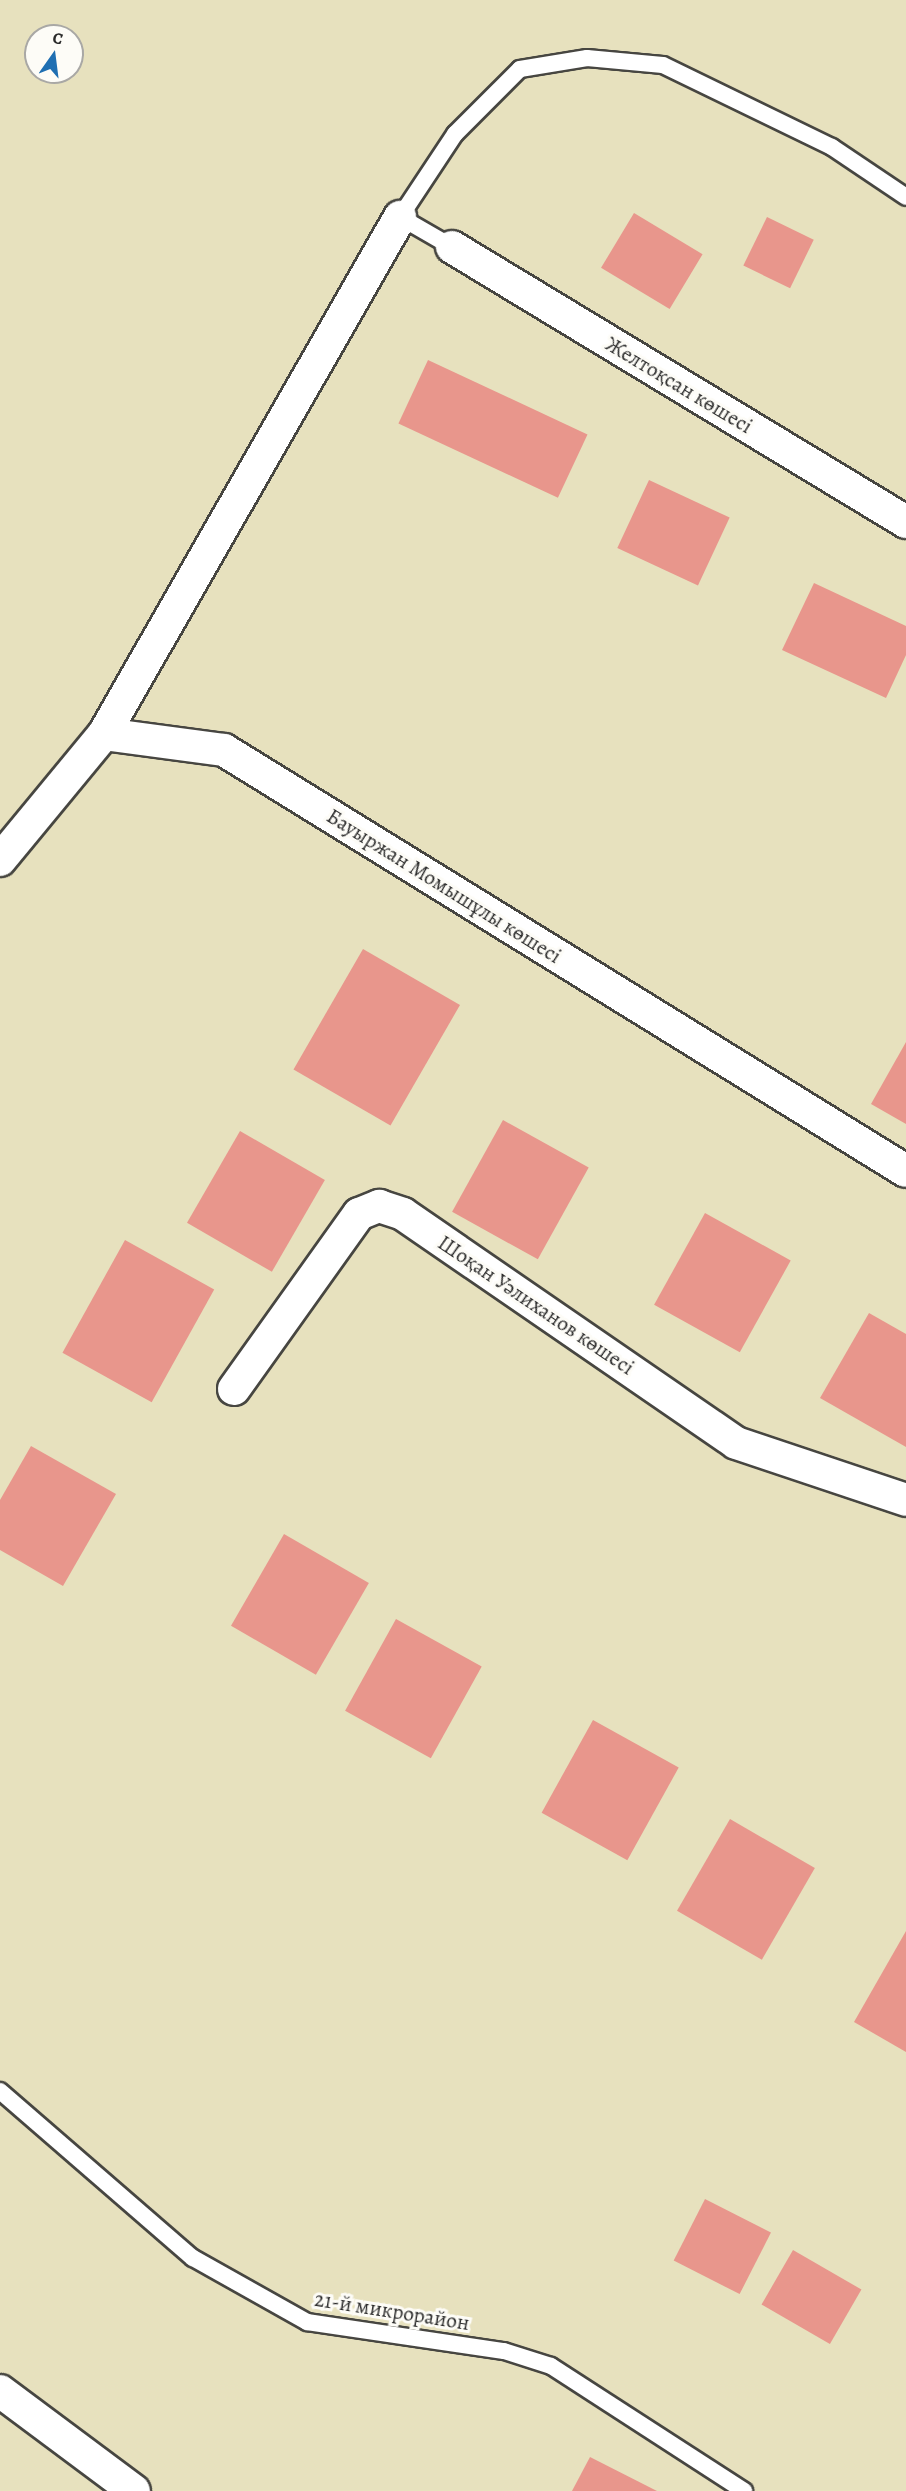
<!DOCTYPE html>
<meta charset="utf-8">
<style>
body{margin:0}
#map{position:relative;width:906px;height:2491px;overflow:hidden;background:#e7e1be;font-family:Alegreya,serif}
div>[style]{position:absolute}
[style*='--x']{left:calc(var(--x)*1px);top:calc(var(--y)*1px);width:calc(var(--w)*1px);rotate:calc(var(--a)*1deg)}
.building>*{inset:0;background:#e8968c;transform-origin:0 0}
.roads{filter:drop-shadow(2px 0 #474641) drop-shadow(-2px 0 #474641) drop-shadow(0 2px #474641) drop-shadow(0 -2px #474641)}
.service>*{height:16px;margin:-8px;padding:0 8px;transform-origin:8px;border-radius:8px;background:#fff}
.minor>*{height:32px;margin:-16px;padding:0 16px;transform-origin:16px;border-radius:16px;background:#fff}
span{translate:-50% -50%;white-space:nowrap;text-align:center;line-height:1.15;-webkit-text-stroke:6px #fdfcf7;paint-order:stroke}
.street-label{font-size:21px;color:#2b2b2b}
.north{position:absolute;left:24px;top:24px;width:60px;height:60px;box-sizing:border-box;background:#fdfcf7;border:2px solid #a9a8a5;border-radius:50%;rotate:14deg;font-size:16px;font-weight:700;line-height:24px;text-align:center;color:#2b2b2b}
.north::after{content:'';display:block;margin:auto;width:21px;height:27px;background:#1f6fb2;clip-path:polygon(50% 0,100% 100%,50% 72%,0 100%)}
</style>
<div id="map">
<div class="building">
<div style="left:634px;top:213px;width:80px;height:64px;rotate:31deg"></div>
<div style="left:767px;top:217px;width:52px;height:54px;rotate:26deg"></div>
<div style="left:428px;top:360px;width:176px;height:70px;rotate:25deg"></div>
<div style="left:649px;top:480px;width:89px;height:75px;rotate:25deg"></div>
<div style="clip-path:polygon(814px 583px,906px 626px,906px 655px,886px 698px,782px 650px)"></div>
<div style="left:363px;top:949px;width:112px;height:139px;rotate:30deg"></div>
<div style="clip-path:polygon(906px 1042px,906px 1124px,871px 1104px)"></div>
<div style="left:503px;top:1120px;width:98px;height:105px;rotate:29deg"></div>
<div style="left:240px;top:1131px;width:98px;height:106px;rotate:30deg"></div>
<div style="left:705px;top:1213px;width:98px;height:105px;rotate:29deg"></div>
<div style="left:125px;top:1240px;width:102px;height:129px;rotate:29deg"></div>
<div style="clip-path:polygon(869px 1313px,906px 1334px,906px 1447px,820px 1398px)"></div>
<div style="clip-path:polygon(31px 1446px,116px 1494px,63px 1586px,0 1550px,0 1500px)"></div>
<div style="left:284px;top:1534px;width:98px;height:106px;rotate:30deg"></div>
<div style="left:396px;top:1619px;width:98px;height:105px;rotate:29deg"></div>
<div style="left:593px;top:1720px;width:98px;height:106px;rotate:29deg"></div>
<div style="left:730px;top:1819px;width:98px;height:106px;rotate:30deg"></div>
<div style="clip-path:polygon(906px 1931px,906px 2052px,854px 2022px)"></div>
<div style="left:705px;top:2199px;width:74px;height:69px;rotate:27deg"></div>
<div style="left:793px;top:2250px;width:79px;height:63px;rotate:30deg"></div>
<div style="clip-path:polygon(590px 2457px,657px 2491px,572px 2491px)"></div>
</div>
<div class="roads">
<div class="service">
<div style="--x:452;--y:247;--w:60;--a:-150"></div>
<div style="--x:400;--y:217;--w:100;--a:-56.5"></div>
<div style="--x:455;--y:134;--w:92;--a:-45"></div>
<div style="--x:520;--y:69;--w:68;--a:-9.3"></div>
<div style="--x:587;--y:58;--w:76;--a:5.3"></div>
<div style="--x:663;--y:65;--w:188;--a:25.9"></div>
<div style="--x:832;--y:147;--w:89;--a:34"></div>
<div style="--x:0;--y:2091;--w:255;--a:40.9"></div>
<div style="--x:193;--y:2258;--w:131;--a:29.3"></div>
<div style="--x:307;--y:2322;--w:199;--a:8.4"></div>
<div style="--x:504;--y:2351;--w:49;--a:17.7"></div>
<div style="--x:551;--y:2366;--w:230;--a:32.9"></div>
</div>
<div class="minor">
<div style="--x:452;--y:247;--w:531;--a:31.2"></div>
<div style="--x:104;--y:734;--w:121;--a:7.6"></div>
<div style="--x:224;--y:750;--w:801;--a:31.69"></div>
<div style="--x:0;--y:860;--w:163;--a:-50.5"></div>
<div style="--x:104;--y:734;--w:596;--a:-60.21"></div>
<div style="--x:234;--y:1389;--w:215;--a:-54.5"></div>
<div style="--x:359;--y:1214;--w:22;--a:-22"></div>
<div style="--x:379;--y:1206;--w:25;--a:18"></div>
<div style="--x:403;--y:1214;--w:404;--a:34.5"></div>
<div style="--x:736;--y:1443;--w:179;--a:18.5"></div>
<div style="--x:0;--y:2391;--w:167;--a:36.7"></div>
</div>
</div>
<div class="street-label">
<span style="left:679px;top:385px;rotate:31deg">Желтоқсан көшесі</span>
<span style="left:444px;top:886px;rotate:32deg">Бауыржан Момышұлы көшесі</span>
<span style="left:536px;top:1305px;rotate:34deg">Шоқан Уәлиханов көшесі</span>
<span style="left:392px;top:2311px;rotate:9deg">21-й микрорайон</span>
</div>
<div class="north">С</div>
</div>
